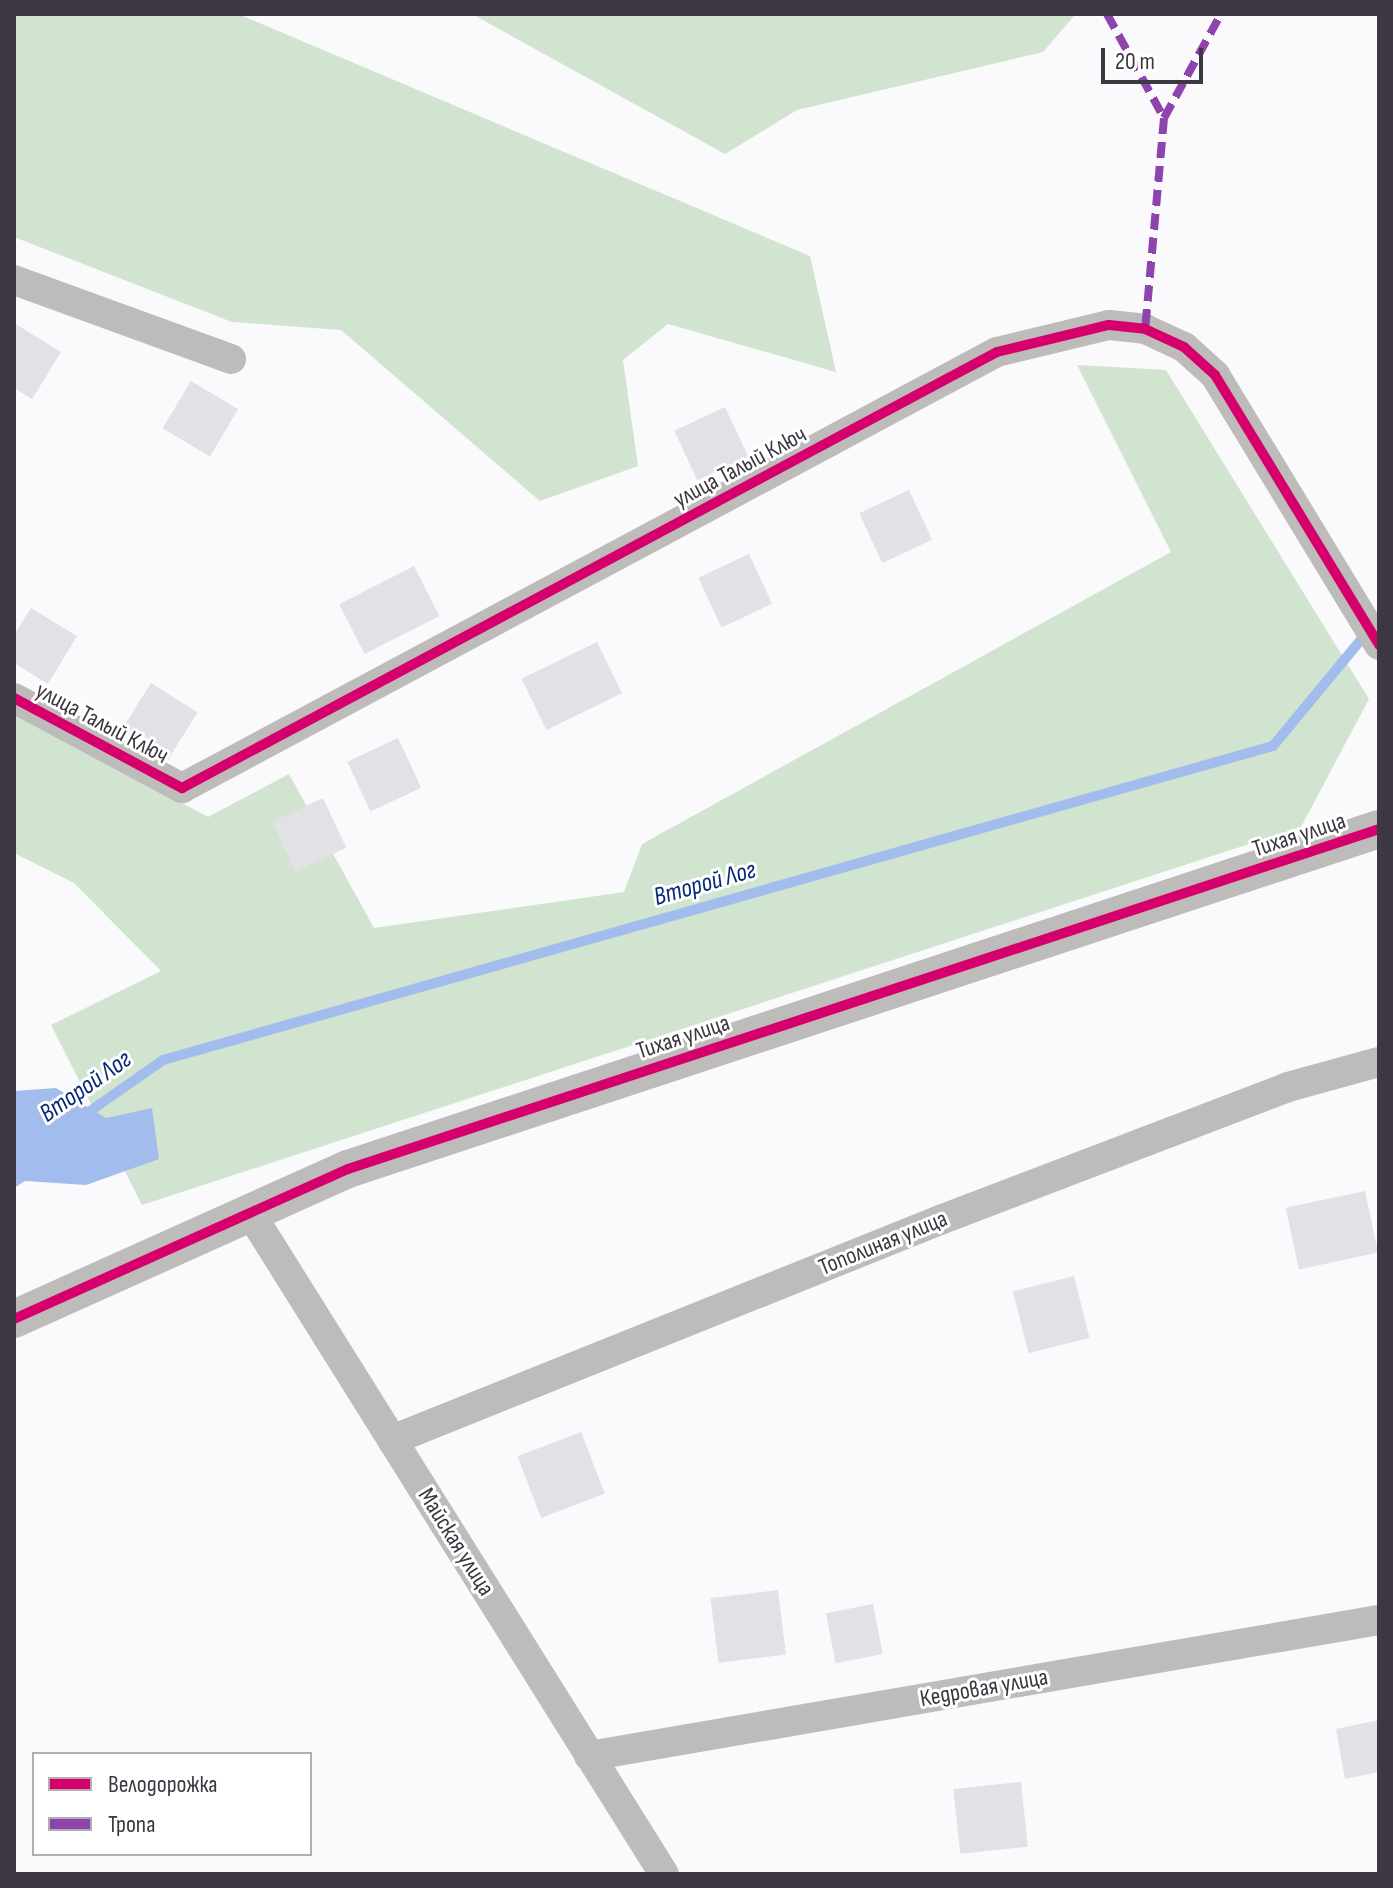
<!DOCTYPE html>
<meta charset="utf-8">
<style>
body{margin:0}
#map{position:relative;width:1393px;height:1888px;overflow:hidden;background:#faf9fb;font-family:"Sofia Sans Condensed",sans-serif}
div>[style]{position:absolute}
[style*='--x']{left:calc(var(--x)*1px);top:calc(var(--y)*1px);width:calc(var(--w)*1px);rotate:calc(var(--a)*1deg)}
.green>*{inset:0;background:#d1e4cf}
.water>*{inset:0;background:#a2bcee}
.stream>*{height:10px;margin:-5px;padding:0 5px;transform-origin:5px;border-radius:5px;background:#a2bcee}
.building>*{inset:0;background:#e4e1e6;transform-origin:0 0}
.minor>*{height:30px;margin:-15px;padding:0 15px;transform-origin:15px;border-radius:15px;background:#bebcbb}
.tertiary>*{height:38px;margin:-19px;padding:0 19px;transform-origin:19px;border-radius:19px;background:#bebcbb}
.quiet>*{height:8px;margin-top:-4px;transform-origin:0;background:repeating-linear-gradient(90deg,#8e44ad 0 16px,transparent 0 24px)}
.cycleway>*{height:10px;margin:-5px;padding:0 5px;transform-origin:5px;border-radius:5px;background:#d6006c}
span{translate:-50% -50%;white-space:nowrap;text-align:center;line-height:1.15;-webkit-text-stroke:6px #fff;paint-order:stroke}
.street-label{font-size:24px;color:#3c3740}
.water-label{font-size:26px;color:#052978;font-style:italic}
.frame{position:absolute;inset:0;border:16px solid #3c3740;pointer-events:none}
.legend{position:absolute;left:32px;top:1752px;width:280px;height:104px;box-sizing:border-box;background:#fff;border:2px solid #b1afb3;margin:0;padding:10px 14px;list-style:none;font-size:24px;color:#3c3740}
.legend li{display:flex;align-items:center;gap:16px;height:40px}
.legend b{width:40px;border:2px solid #b1afb3}
.scale{position:absolute;left:1101px;top:48px;width:102px;height:36px;box-sizing:border-box;border:4px solid #3c3740;border-top:0;padding-left:10px;font-size:24px;line-height:28px;white-space:nowrap;color:#3c3740;-webkit-text-stroke:6px #fff;paint-order:stroke}
</style>
<div id="map">
<div class="green">
<div style="clip-path:polygon(14px 14px,238px 14px,810px 256px,836px 372px,668px 324px,623px 360px,638px 466px,540px 501px,341px 330px,232px 322px,14px 237px)"></div>
<div style="clip-path:polygon(472px 14px,1072px 14px,1074px 16px,1043px 52px,797px 110px,725px 154px)"></div>
<div style="clip-path:polygon(1077px 365px,1166px 370px,1369px 699px,1301px 827px,142px 1205px,51px 1025px,161px 971px,74px 883px,14px 853px,14px 713px,208px 817px,289px 774px,374px 928px,624px 892px,642px 844px,1171px 552px)"></div>
</div>
<div class="water">
<div style="clip-path:polygon(56px 1088px,106px 1118px,152px 1108px,159px 1159px,86px 1185px,25px 1181px,14px 1188px,14px 1091px)"></div>
</div>
<div class="stream">
<div style="--x:83;--y:1116;--w:98;--a:-35"></div>
<div style="--x:163;--y:1060;--w:1154;--a:-15.8"></div>
<div style="--x:1273;--y:746;--w:149;--a:-50.4"></div>
</div>
<div class="building">
<div style="clip-path:polygon(14px 323px,61px 352px,32px 399px,14px 388px)"></div>
<div style="left:191px;top:381px;width:55px;height:55px;rotate:31deg"></div>
<div style="left:725px;top:407px;width:55px;height:56px;rotate:65deg"></div>
<div style="left:909px;top:490px;width:55px;height:55px;rotate:65deg"></div>
<div style="left:749px;top:554px;width:55px;height:56px;rotate:65deg"></div>
<div style="left:414px;top:566px;width:56px;height:84px;rotate:63deg"></div>
<div style="clip-path:polygon(31px 608px,77px 636px,48px 684px,14px 663px,14px 635px)"></div>
<div style="left:597px;top:642px;width:57px;height:84px;rotate:64deg"></div>
<div style="left:151px;top:683px;width:55px;height:56px;rotate:32deg"></div>
<div style="left:398px;top:738px;width:55px;height:56px;rotate:65deg"></div>
<div style="left:323px;top:798px;width:55px;height:56px;rotate:65deg"></div>
<div style="left:1365px;top:1191px;width:63px;height:81px;rotate:78deg"></div>
<div style="left:1074px;top:1276px;width:64px;height:63px;rotate:76deg"></div>
<div style="left:581px;top:1432px;width:66px;height:68px;rotate:69deg"></div>
<div style="left:778px;top:1590px;width:65px;height:68px;rotate:83deg"></div>
<div style="left:873px;top:1604px;width:51px;height:48px;rotate:79deg"></div>
<div style="clip-path:polygon(1379px 1720px,1379px 1772px,1345px 1779px,1336px 1729px)"></div>
<div style="left:1021px;top:1782px;width:65px;height:68px;rotate:84deg"></div>
</div>
<div class="minor">
<div style="--x:14;--y:280;--w:231;--a:20"></div>
<div style="--x:14;--y:698;--w:191;--a:28.2"></div>
<div style="--x:182;--y:788;--w:924;--a:-28.15"></div>
<div style="--x:997;--y:352;--w:115;--a:-13.6"></div>
<div style="--x:1109;--y:325;--w:36;--a:6"></div>
<div style="--x:1145;--y:329;--w:43;--a:24.8"></div>
<div style="--x:1184;--y:347;--w:42;--a:42.1"></div>
<div style="--x:1215;--y:375;--w:316;--a:58.7"></div>
<div style="--x:249;--y:1211;--w:782;--a:57.96"></div>
<div style="--x:392;--y:1440;--w:591;--a:-21.87"></div>
<div style="--x:940;--y:1220;--w:373;--a:-20.9"></div>
<div style="--x:1288;--y:1087;--w:94;--a:-15.4"></div>
<div style="--x:589;--y:1756;--w:802;--a:-9.77"></div>
</div>
<div class="tertiary">
<div style="--x:14;--y:1319;--w:366;--a:-24.2"></div>
<div style="--x:348;--y:1169;--w:1086;--a:-18.25"></div>
</div>
<div class="quiet">
<div style="--x:1107;--y:14;--w:119;--a:61.3"></div>
<div style="--x:1164;--y:118;--w:212;--a:95.1"></div>
<div style="--x:1164;--y:118;--w:119;--a:-61.3"></div>
</div>
<div class="cycleway">
<div style="--x:14;--y:698;--w:191;--a:28.2"></div>
<div style="--x:182;--y:788;--w:924;--a:-28.15"></div>
<div style="--x:997;--y:352;--w:115;--a:-13.6"></div>
<div style="--x:1109;--y:325;--w:36;--a:6"></div>
<div style="--x:1145;--y:329;--w:43;--a:24.8"></div>
<div style="--x:1184;--y:347;--w:42;--a:42.1"></div>
<div style="--x:1215;--y:375;--w:316;--a:58.7"></div>
<div style="--x:14;--y:1319;--w:366;--a:-24.2"></div>
<div style="--x:348;--y:1169;--w:1086;--a:-18.25"></div>
</div>
<div class="street-label">
<span style="left:740px;top:467px;rotate:-28deg">улица Талый Ключ</span>
<span style="left:102px;top:723px;rotate:28deg">улица Талый Ключ</span>
<span style="left:1299px;top:835px;rotate:-18deg">Тихая улица</span>
<span style="left:683px;top:1037px;rotate:-18deg">Тихая улица</span>
<span style="left:883px;top:1243px;rotate:-22deg">Тополиная улица</span>
<span style="left:456px;top:1542px;rotate:58deg">Майская улица</span>
<span style="left:984px;top:1688px;rotate:-10deg">Кедровая улица</span>
</div>
<div class="water-label">
<span style="left:705px;top:884px;rotate:-16deg">Второй Лог</span>
<span style="left:86px;top:1087px;rotate:-35deg">Второй Лог</span>
</div>
<div class="frame"></div>
<ul class="legend">
<li><b style="height:10px;background:#d6006c"></b>Велодорожка</li>
<li><b style="height:10px;background:#8e44ad"></b>Тропа</li>
</ul>
<div class="scale">20 m</div>
</div>
